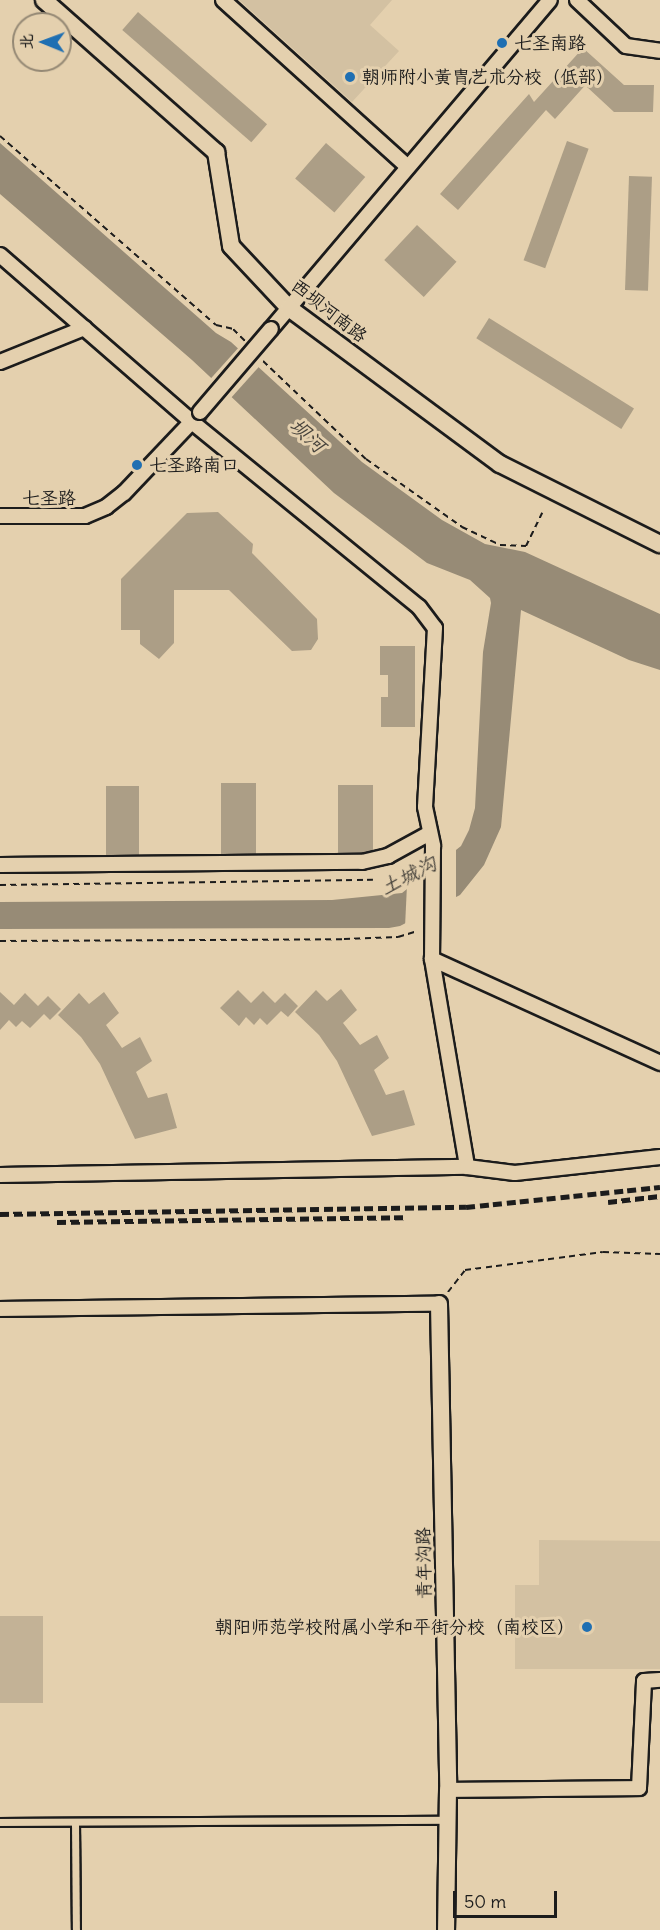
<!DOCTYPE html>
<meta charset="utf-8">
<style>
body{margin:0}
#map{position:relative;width:660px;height:1930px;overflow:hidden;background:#e4d0ae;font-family:Delius,"LXGW WenKai TC",sans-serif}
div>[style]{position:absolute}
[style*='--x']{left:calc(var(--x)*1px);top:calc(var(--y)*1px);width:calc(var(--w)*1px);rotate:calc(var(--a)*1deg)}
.built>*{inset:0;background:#d3c1a2}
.green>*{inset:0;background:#c3b296;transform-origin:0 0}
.water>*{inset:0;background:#978b76}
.pier>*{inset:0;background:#e4d0ae;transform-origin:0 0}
.building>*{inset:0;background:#ac9e86;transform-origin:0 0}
.path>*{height:2px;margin-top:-1px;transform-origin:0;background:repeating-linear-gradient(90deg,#1c1c1c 0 6px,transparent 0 10.5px)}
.roads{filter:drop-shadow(2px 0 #1c1c1c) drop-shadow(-2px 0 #1c1c1c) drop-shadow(0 2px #1c1c1c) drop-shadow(0 -2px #1c1c1c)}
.service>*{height:7px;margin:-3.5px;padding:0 3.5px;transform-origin:3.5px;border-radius:3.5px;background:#e4d0ae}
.minor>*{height:14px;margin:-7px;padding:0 7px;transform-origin:7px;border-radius:7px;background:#e4d0ae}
.tertiary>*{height:16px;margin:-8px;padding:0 8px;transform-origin:8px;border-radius:8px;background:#e4d0ae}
.rail>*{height:4.5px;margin-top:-2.25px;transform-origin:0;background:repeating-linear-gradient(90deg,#1c1c1c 0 9px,transparent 0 13.5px)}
.bridges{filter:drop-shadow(2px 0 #1c1c1c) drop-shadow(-2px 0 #1c1c1c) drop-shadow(0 2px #1c1c1c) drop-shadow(0 -2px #1c1c1c)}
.minor-bridge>*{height:14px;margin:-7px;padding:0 7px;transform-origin:7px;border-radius:7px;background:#e4d0ae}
.dots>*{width:16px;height:16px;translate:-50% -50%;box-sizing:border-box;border:3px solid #e4d0ae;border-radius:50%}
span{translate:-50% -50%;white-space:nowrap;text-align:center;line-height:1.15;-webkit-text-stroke:6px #e4d0ae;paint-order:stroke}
.poi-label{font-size:18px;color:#1c1c1c}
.left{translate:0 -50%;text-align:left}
.right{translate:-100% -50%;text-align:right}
.street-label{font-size:18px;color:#1c1c1c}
.water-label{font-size:20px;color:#47433c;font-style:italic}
.north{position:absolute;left:12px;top:12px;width:60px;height:60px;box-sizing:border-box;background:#e4d0ae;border:2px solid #948874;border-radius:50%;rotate:271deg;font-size:16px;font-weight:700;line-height:24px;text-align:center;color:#1c1c1c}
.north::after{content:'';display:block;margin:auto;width:21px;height:27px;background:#1f6fb2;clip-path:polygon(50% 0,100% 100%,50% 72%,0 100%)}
.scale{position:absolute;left:453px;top:1891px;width:104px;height:27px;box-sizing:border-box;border:3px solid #1c1c1c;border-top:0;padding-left:8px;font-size:18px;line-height:21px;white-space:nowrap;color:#1c1c1c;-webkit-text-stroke:4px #e4d0ae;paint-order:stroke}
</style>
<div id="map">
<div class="built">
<div style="clip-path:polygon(239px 0,392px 0,370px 25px,399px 51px,352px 102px)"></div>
<div style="clip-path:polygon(539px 1540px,660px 1541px,660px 1669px,515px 1669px,515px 1585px,539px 1585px)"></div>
</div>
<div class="green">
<div style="left:0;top:1616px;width:43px;height:87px"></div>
</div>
<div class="water">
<div style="clip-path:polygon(0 143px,216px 333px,231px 342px,362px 462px,442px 520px,485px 544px,525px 552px,660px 614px,660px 670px,629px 660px,521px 610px,501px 827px,484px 865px,460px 895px,400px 926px,389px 928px,0 929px,0 902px,332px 900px,402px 893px,461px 846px,469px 830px,475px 808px,483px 652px,491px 603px,490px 598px,470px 580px,427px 563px,334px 493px,192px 360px,0 194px)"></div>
</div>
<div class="pier">
<div style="left:240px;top:346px;width:28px;height:48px;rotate:42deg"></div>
<div style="clip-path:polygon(456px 846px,456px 901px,405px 927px,407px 885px)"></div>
</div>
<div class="building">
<div style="left:138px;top:12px;width:171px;height:24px;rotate:41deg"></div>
<div style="clip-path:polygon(583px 48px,624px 85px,654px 85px,653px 112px,614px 112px,587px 87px,589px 81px,555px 119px,546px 110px,458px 210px,440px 194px,529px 94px,534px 102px)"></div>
<div style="left:567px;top:141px;width:23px;height:127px;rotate:20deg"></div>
<div style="left:326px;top:143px;width:52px;height:47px;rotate:41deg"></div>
<div style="left:629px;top:176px;width:23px;height:114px;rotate:2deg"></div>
<div style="left:417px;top:225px;width:54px;height:48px;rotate:43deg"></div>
<div style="left:489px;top:318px;width:171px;height:24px;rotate:32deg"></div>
<div style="clip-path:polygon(218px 512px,253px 544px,252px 553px,317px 619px,318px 639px,311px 650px,292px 651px,229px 590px,174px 590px,174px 643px,159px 659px,140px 644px,140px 630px,121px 630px,121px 579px,187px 513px)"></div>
<div style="clip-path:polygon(380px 646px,415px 646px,415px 727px,381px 727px,381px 697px,388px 697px,388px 675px,380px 675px)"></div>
<div style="left:221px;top:783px;width:35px;height:71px"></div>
<div style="left:338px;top:785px;width:35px;height:68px"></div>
<div style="left:106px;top:786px;width:33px;height:69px"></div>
<div style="clip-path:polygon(341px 989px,357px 1010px,343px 1023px,360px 1045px,377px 1035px,389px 1058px,374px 1070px,386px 1095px,404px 1090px,415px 1125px,372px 1136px,337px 1061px,319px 1035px,295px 1012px,316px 990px,327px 1001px)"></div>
<div style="clip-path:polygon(238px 990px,251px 1003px,263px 991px,275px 1003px,285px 993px,298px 1006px,288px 1017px,281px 1011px,267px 1025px,260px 1018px,254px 1025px,246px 1017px,239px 1026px,220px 1008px)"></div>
<div style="clip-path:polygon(0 992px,14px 1005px,25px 993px,38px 1006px,48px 996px,61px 1009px,50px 1020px,44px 1014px,30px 1028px,22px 1021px,16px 1027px,9px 1020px,0 1030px)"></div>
<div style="clip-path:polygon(104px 992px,119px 1013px,106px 1025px,122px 1048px,140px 1037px,152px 1061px,136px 1072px,148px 1098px,167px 1093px,177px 1128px,135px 1139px,100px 1064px,81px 1037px,58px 1015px,79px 993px,89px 1004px)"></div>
</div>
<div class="path">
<div style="--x:0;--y:136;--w:287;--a:41.2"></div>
<div style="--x:216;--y:325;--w:17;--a:13"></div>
<div style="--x:233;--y:329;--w:17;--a:45"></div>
<div style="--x:263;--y:361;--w:142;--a:43.6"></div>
<div style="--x:366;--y:459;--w:118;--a:35.3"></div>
<div style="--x:462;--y:527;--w:42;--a:25.3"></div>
<div style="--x:500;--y:545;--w:26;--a:2"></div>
<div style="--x:526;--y:546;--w:37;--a:-64"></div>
<div style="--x:0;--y:885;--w:373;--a:-0.8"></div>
<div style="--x:0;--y:941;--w:344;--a:-0.3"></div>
<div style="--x:344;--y:939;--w:54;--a:-2.1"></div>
<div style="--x:398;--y:937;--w:17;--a:-17"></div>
<div style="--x:448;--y:1292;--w:28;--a:-52"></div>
<div style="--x:465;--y:1270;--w:139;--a:-7.4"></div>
<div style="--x:603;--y:1252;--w:57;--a:2"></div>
</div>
<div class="roads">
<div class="service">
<div style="--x:0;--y:1822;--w:447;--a:-0.3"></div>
<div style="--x:75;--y:1823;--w:107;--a:89.5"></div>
</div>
<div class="minor">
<div style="--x:223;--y:0;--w:248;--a:42.1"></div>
<div style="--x:577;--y:0;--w:67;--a:43.2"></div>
<div style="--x:626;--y:46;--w:34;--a:8"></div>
<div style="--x:0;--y:255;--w:254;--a:41"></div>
<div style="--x:192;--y:422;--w:293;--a:39.2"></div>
<div style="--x:419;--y:607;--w:26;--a:53"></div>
<div style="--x:435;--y:628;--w:179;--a:93.2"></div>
<div style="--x:425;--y:807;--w:40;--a:78"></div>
<div style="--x:433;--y:846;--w:113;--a:90.5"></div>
<div style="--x:432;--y:959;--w:211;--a:80.4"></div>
<div style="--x:271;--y:329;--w:431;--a:-49.7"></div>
<div style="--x:0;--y:362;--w:91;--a:-22"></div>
<div style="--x:0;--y:516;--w:85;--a:0"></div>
<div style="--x:85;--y:516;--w:23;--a:-23"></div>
<div style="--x:106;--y:507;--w:23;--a:-38"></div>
<div style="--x:124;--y:493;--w:108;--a:-46.5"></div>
<div style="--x:0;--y:865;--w:362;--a:-0.5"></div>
<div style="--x:362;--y:862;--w:27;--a:-13"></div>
<div style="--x:388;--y:856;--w:46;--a:-28.8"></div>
<div style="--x:432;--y:959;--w:251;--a:24.5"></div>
<div style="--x:0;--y:1175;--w:467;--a:-1"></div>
<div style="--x:467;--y:1167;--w:48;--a:7.1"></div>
<div style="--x:515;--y:1173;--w:146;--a:-6.3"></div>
<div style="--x:0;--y:1309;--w:439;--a:-0.7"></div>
<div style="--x:448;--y:1790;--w:191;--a:-0.6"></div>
<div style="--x:639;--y:1788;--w:107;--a:-87.3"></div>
<div style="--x:644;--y:1681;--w:16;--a:-4"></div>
</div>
<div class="tertiary">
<div style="--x:44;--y:0;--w:230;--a:41.5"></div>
<div style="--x:216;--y:152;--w:95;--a:80.9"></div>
<div style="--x:231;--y:246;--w:85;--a:46.9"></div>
<div style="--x:289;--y:308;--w:262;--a:36.5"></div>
<div style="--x:500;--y:464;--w:179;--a:26.6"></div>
<div style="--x:439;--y:1304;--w:486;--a:88.9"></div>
<div style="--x:448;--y:1790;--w:140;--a:90.8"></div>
</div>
</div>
<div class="rail">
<div style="--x:608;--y:1202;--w:52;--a:-6.6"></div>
<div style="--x:0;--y:1214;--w:466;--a:-0.9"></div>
<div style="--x:466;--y:1207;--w:195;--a:-5.9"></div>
<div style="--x:57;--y:1222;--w:348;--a:-0.8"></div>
</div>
<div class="bridges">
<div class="minor-bridge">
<div style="--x:200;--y:412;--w:109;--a:-49.5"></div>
</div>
</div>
<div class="dots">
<div style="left:502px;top:43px;background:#1f6fb2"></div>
<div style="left:350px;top:77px;background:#1f6fb2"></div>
<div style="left:137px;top:465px;background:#1f6fb2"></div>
<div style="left:587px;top:1627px;background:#1f6fb2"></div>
</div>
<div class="poi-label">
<span class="left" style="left:514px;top:43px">七圣南路</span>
<span class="left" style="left:362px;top:77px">朝师附小黄胄艺术分校（低部）</span>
<span class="left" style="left:149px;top:465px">七圣路南口</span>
<span class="right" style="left:575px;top:1627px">朝阳师范学校附属小学和平街分校（南校区）</span>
</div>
<div class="street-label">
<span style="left:329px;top:311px;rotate:38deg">西坝河南路</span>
<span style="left:49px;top:498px">七圣路</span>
<span style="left:424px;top:1563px;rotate:-91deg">青年沟路</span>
</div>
<div class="water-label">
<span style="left:308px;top:435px;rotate:42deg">坝河</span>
<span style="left:408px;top:875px;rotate:-27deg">土城沟</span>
</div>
<div class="north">北</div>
<div class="scale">50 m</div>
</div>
